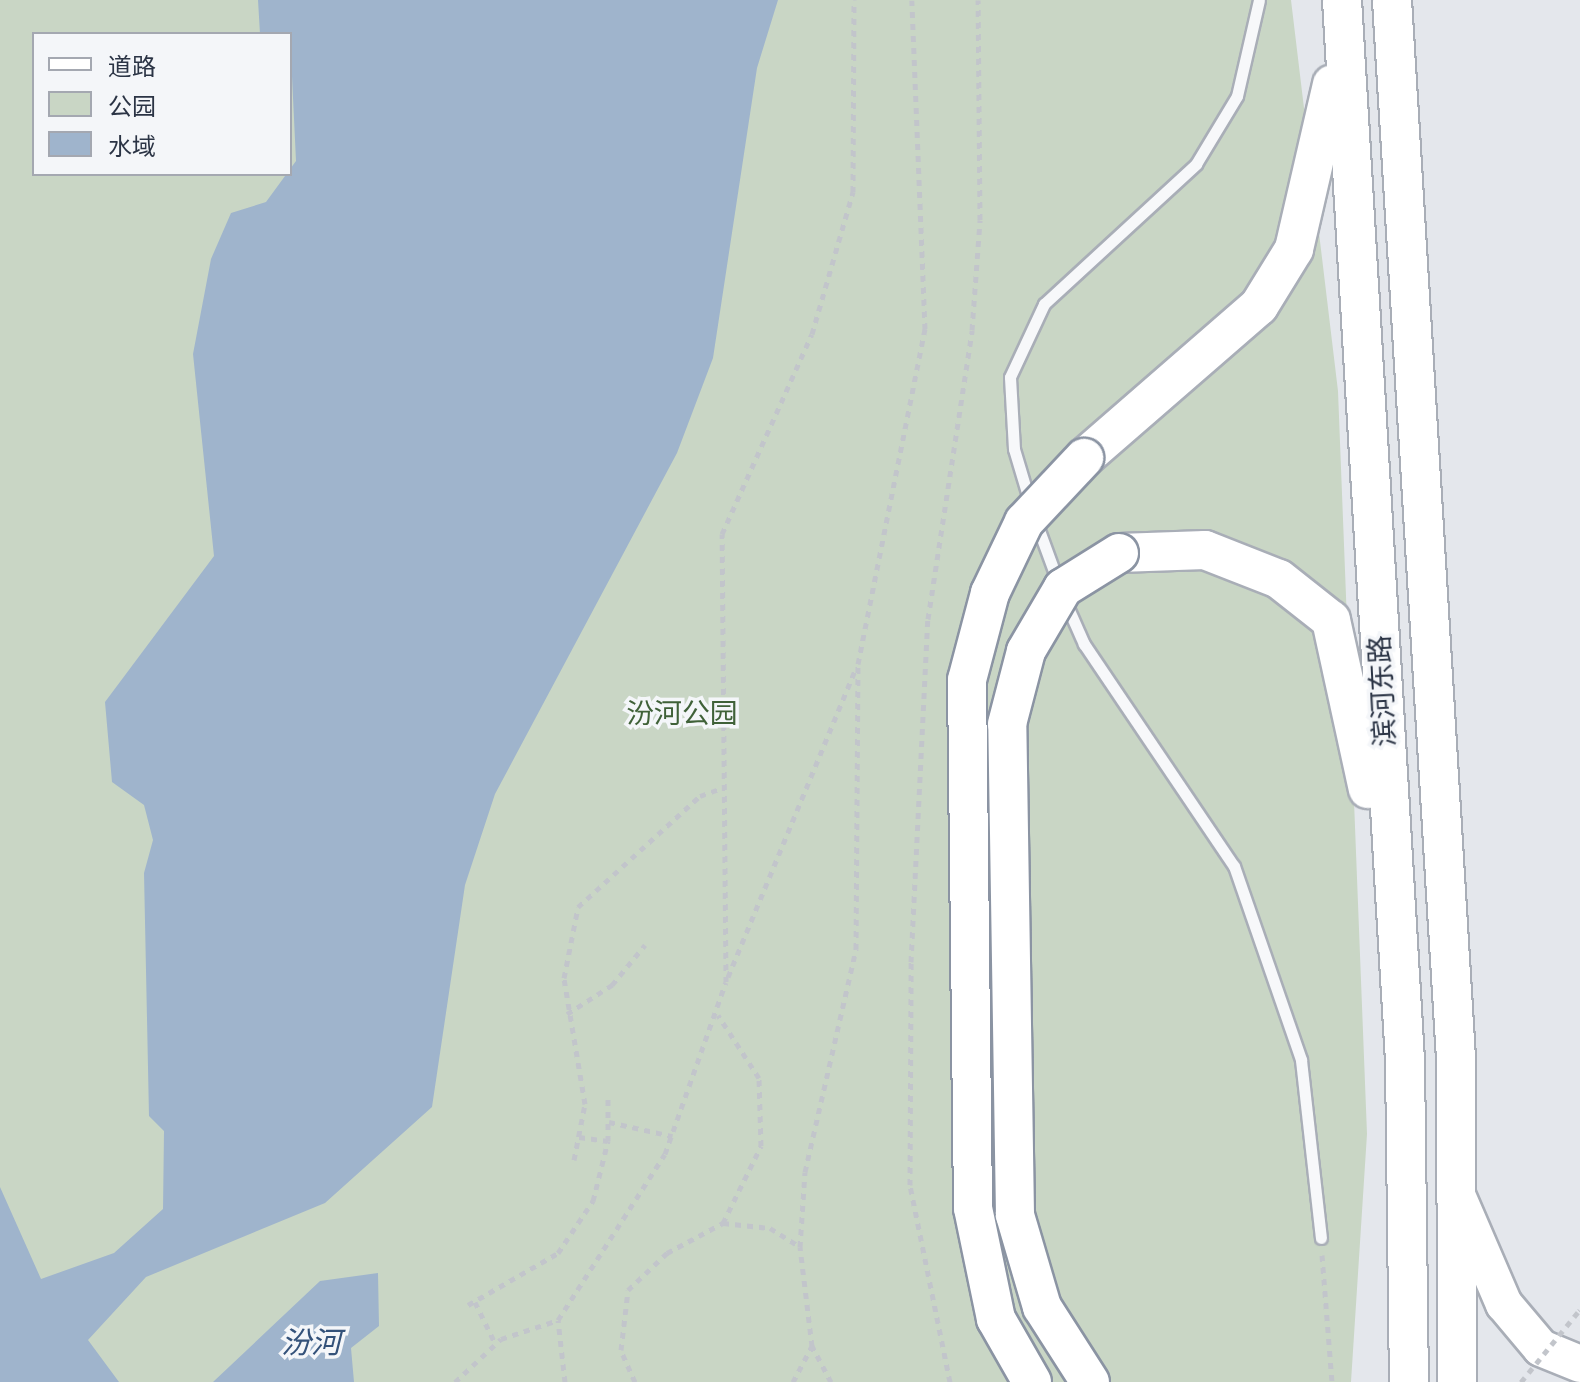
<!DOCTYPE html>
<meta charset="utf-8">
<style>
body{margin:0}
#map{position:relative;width:1580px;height:1382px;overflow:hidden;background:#e4e7ec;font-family:Rubik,"Noto Sans SC",sans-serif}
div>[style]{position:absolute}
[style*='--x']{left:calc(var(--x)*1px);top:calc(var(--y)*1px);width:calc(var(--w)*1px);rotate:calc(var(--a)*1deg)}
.green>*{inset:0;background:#c9d6c5}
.water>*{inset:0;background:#9fb4cc}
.path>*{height:5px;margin-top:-2.5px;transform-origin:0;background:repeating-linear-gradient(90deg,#c2c5cb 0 6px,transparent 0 12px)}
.roads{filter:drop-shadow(2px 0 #a9aeb7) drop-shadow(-2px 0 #a9aeb7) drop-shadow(0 2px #a9aeb7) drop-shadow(0 -2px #a9aeb7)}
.service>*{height:11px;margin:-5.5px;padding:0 5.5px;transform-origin:5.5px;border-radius:5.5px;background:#f7f8fa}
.primary>*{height:36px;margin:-18px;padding:0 18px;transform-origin:18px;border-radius:18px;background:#fff}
.trunk>*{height:38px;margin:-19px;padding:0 19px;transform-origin:19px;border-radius:19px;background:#fff}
.path-bridge>*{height:5px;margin-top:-2.5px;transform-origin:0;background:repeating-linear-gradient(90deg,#c2c5cb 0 6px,transparent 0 12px)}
.bridges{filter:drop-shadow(2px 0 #8b94a3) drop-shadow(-2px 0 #8b94a3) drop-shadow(0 2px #8b94a3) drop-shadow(0 -2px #8b94a3)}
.trunk-bridge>*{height:38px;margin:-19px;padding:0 19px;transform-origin:19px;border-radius:19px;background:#fff}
span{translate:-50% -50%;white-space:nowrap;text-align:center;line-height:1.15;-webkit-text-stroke:7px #f4f6f9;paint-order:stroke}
.street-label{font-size:28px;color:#2b3445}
.park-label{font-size:28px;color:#3f6138}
.water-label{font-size:30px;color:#34527a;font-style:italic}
.legend{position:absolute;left:32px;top:32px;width:260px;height:144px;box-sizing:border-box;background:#f4f6f9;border:2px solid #a4a8b1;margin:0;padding:10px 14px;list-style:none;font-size:24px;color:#2b3445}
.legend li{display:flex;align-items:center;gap:16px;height:40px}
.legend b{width:40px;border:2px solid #a4a8b1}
</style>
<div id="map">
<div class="green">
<div style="clip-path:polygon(evenodd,0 0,1291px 0,1338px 391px,1367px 1134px,1351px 1382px,0 1382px,0 0,34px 34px,290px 34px,290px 174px,34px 174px,34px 34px)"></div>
</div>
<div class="water">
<div style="clip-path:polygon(258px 0,778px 0,757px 68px,713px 358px,677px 453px,495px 794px,465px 885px,432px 1107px,325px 1203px,146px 1277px,88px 1340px,119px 1382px,0 1382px,0 1187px,41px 1279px,114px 1253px,163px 1209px,164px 1131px,149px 1116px,144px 873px,153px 840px,144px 805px,112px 782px,105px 702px,214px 556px,193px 354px,211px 259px,231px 213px,266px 202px,296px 161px,290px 34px,260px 34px)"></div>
<div style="clip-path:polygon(378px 1273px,379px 1326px,351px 1348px,354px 1382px,213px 1382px,320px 1281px)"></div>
</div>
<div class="path">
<div style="--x:728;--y:977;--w:334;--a:-67.5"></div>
<div style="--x:567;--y:1014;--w:54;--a:-32.8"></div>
<div style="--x:612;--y:985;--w:52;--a:-50.5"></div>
<div style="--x:609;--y:1122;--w:65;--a:12.5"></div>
<div style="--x:579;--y:1137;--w:29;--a:8"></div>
<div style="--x:574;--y:1160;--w:57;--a:-78.9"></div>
<div style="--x:585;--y:1104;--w:128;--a:-99.5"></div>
<div style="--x:564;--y:978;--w:72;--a:-78.8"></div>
<div style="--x:578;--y:907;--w:165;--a:-42.3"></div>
<div style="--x:700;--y:796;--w:27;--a:-20"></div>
<div style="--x:723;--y:1223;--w:47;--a:6.1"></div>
<div style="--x:770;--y:1228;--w:36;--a:32"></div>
<div style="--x:1322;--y:1255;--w:127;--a:85.5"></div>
<div style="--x:475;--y:1302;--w:46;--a:64"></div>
<div style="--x:468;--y:1305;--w:104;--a:-30"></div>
<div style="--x:558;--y:1253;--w:63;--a:-56.1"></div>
<div style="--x:593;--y:1201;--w:62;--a:-76"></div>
<div style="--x:608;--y:1141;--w:46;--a:-90"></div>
<div style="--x:1579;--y:1311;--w:1;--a:-45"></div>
<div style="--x:455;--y:1382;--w:63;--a:-43.1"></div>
<div style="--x:501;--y:1339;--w:60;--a:-18.4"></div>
<div style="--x:565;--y:1382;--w:62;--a:-96.4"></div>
<div style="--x:558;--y:1320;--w:197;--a:-57.2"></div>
<div style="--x:665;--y:1154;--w:182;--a:-70.5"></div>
<div style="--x:726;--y:982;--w:448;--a:-90.5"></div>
<div style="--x:722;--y:534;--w:219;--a:-65.8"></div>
<div style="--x:812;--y:334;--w:148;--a:-73.9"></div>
<div style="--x:853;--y:192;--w:192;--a:-89.7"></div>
<div style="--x:635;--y:1382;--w:35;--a:-114"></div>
<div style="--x:621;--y:1350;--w:60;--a:-83.3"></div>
<div style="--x:628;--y:1290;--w:54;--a:-43.5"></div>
<div style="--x:667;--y:1253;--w:64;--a:-28.2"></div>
<div style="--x:723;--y:1223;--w:86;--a:-63.7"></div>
<div style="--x:761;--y:1146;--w:68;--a:-91.7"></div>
<div style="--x:759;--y:1078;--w:75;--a:-123.1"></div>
<div style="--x:793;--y:1382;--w:41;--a:-62.2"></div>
<div style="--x:831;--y:1382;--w:41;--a:-117.8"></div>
<div style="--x:812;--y:1346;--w:100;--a:-96.9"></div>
<div style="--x:800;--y:1247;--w:75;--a:-86.2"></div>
<div style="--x:805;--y:1172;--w:229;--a:-77.1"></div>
<div style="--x:856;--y:949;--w:285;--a:-89.6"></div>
<div style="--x:858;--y:664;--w:342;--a:-78.7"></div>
<div style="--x:925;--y:329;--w:329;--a:-92.3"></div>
<div style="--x:950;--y:1382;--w:201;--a:-101.5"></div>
<div style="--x:910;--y:1185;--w:223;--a:-89.7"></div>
<div style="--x:911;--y:962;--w:343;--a:-87.2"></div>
<div style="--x:928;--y:619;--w:292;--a:-81.3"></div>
<div style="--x:972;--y:330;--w:110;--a:-85.8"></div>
<div style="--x:980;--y:220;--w:220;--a:-90.5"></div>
</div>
<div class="roads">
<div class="service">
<div style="--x:1031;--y:506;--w:59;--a:-106.6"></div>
<div style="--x:1014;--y:449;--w:72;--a:-93.2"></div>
<div style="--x:1010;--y:377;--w:81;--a:-65"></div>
<div style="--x:1044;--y:304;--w:207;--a:-42.6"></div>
<div style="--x:1196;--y:164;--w:79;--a:-58.9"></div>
<div style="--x:1237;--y:96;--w:98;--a:-77.1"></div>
<div style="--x:1036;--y:522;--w:67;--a:69.9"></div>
<div style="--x:1065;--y:601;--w:47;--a:66.2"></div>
<div style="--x:1084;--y:644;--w:268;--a:56"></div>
<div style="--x:1234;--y:866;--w:205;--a:70.9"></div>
<div style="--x:1301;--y:1060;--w:179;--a:83.6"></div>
</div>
<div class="primary">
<div style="--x:1457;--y:1195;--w:119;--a:66.7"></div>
<div style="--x:1504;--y:1304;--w:57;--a:49.9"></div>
<div style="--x:1541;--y:1348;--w:42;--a:22.3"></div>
</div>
<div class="trunk">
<div style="--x:1342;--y:0;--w:1062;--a:86.6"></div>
<div style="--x:1405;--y:1060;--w:322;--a:89.3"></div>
<div style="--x:1392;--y:0;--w:1059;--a:86.54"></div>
<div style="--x:1456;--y:1057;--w:325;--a:89.8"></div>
<div style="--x:1084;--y:458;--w:232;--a:-41"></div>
<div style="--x:1259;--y:306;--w:67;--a:-58.4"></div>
<div style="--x:1294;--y:249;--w:169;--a:-77"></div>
<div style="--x:1119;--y:553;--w:86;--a:-2"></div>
<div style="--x:1205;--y:550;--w:79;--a:21.4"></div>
<div style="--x:1279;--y:579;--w:66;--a:38.3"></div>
<div style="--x:1331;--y:620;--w:173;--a:77.7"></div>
</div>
</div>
<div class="path-bridge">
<div style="--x:1521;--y:1382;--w:92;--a:-50.8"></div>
</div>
<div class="bridges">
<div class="trunk-bridge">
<div style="--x:1032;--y:1382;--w:73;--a:-119.7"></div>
<div style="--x:996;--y:1319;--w:113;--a:-101.7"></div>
<div style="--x:973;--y:1208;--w:528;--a:-90.65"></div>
<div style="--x:967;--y:680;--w:90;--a:-75.2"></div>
<div style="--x:990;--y:593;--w:79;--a:-64.4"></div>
<div style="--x:1024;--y:522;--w:88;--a:-46.8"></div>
<div style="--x:1090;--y:1382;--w:89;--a:-122.6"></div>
<div style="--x:1042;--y:1307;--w:96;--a:-106.4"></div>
<div style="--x:1015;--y:1215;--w:491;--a:-90.9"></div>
<div style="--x:1007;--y:724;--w:75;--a:-75.4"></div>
<div style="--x:1026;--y:651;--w:73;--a:-59.6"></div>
<div style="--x:1063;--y:588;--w:66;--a:-32"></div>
</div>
</div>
<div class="street-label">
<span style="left:1383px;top:691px;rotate:-93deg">滨河东路</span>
</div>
<div class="park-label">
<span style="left:682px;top:714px">汾河公园</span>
</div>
<div class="water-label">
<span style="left:311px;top:1343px">汾河</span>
</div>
<ul class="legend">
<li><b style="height:10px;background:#fff"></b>道路</li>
<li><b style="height:22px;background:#c9d6c5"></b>公园</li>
<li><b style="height:22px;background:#9fb4cc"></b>水域</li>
</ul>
</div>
